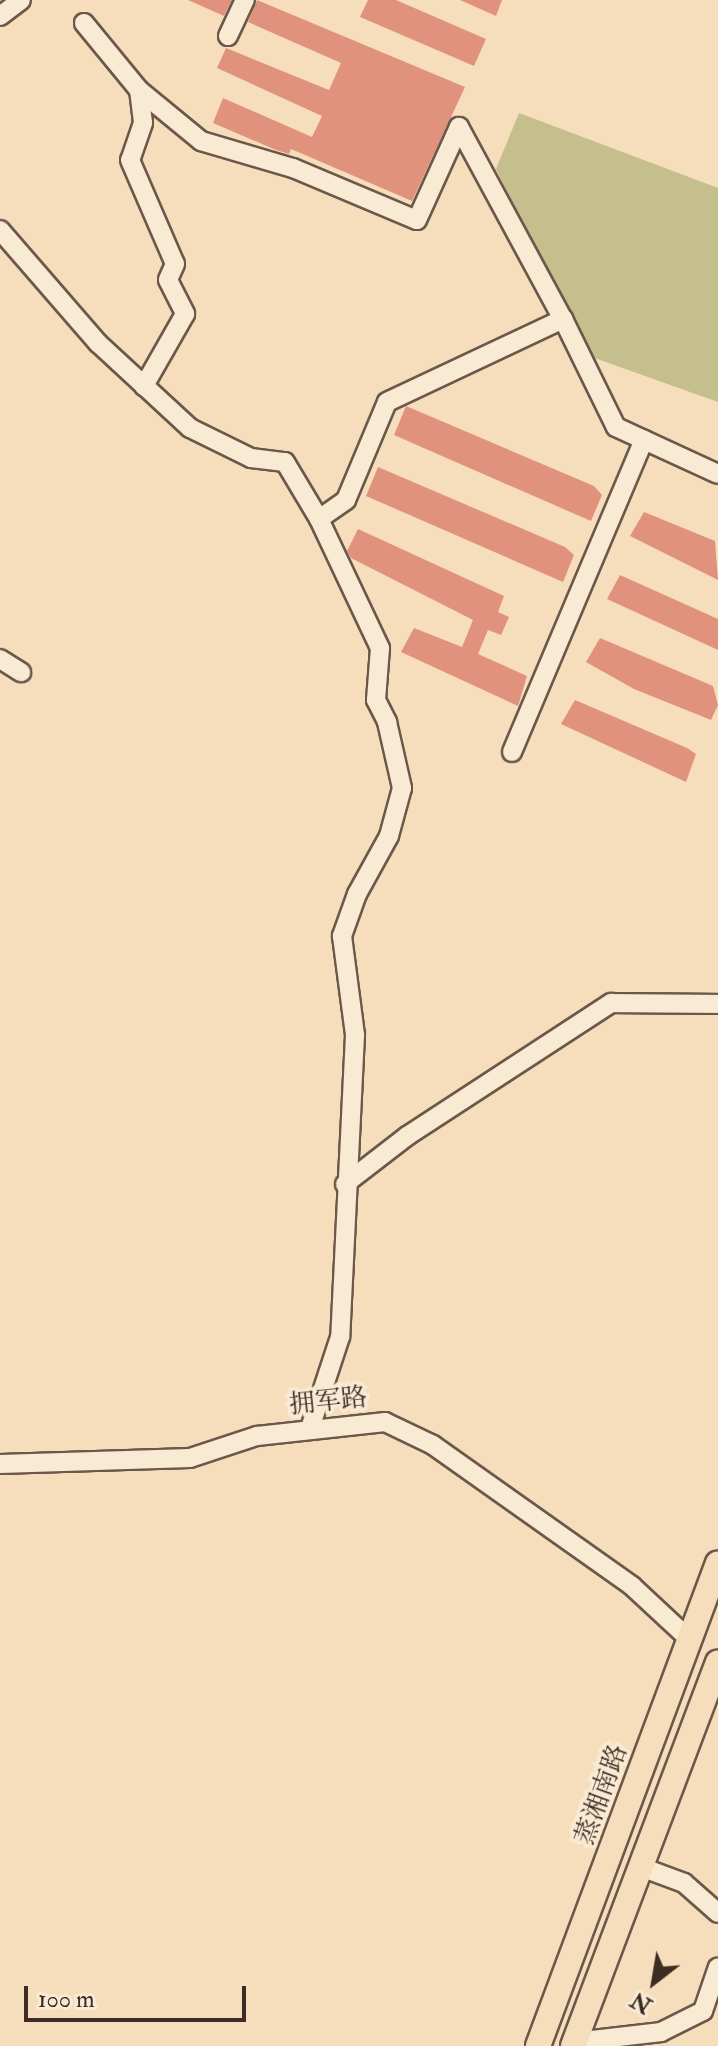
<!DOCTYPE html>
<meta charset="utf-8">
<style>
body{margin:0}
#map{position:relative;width:718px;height:2046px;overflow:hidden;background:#f6debd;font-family:"IM FELL Double Pica","Noto Serif SC",serif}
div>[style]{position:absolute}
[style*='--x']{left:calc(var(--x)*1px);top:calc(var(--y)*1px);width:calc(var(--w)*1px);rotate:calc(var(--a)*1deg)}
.green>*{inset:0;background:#c4bf8c}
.building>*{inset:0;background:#e0927d}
.roads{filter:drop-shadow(2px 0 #6c584a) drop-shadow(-2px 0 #6c584a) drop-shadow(0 2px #6c584a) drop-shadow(0 -2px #6c584a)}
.minor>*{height:18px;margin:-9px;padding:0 9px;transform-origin:9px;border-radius:9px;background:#f9ead4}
.major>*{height:24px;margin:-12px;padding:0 12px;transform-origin:12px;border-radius:12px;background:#f6debd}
span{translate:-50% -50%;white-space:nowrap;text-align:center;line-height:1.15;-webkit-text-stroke:7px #f9ead4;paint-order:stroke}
.street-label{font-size:26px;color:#3e2c24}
.north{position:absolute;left:614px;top:1942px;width:80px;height:80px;-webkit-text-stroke:6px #f9ead4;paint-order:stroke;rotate:211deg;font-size:22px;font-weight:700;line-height:32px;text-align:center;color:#3e2c24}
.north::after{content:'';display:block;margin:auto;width:28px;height:36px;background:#3e2c24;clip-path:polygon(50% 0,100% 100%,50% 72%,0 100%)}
.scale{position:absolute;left:24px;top:1986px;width:222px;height:36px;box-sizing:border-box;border:4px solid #3e2c24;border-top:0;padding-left:10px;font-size:24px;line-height:28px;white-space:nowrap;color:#3e2c24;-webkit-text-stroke:6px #f9ead4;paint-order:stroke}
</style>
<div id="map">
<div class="green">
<div style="clip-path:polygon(519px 113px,718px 188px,718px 402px,589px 356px,496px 169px)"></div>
</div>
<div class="building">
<div style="clip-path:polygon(188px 0,232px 0,224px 16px)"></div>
<div style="clip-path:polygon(257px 0,465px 87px,412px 201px,291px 149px,289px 154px,276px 150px,213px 123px,223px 98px,312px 137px,322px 116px,217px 68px,226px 48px,329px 90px,341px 63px,248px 22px)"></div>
<div style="clip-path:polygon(368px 0,396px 0,486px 39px,474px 66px,360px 17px)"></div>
<div style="clip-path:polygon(460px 0,502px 0,496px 16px)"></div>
<div style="clip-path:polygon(406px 406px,594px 486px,602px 495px,591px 521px,394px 435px)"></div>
<div style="clip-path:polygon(378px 467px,565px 547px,574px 555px,563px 582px,366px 496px)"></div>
<div style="clip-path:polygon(644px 512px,715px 541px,718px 580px,630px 536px)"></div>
<div style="clip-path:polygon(358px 529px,504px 596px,498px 612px,509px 617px,501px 635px,488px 630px,478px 654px,527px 676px,518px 706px,401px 652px,414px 628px,462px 647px,473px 620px,351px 558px,347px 551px)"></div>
<div style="clip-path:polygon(620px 575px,718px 619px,718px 650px,607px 599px)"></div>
<div style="clip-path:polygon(600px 638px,713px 686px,718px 705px,711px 720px,634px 689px,586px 662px)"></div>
<div style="clip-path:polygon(575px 700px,687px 748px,696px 754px,686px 782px,561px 724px)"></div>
</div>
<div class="roads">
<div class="minor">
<div style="--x:0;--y:16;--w:26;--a:-37"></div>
<div style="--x:84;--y:23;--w:87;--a:50.6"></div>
<div style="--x:139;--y:90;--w:80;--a:39.4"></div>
<div style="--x:201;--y:141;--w:96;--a:16.4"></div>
<div style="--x:293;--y:168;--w:134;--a:22.8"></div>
<div style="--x:417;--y:220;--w:102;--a:-65.7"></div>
<div style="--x:459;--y:127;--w:218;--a:61.6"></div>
<div style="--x:228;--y:36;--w:40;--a:-65"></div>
<div style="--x:139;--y:90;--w:33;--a:83"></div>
<div style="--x:143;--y:123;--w:39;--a:109"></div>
<div style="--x:130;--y:160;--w:113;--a:66.6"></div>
<div style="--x:175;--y:264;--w:17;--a:114"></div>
<div style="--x:168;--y:280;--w:38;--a:63"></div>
<div style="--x:185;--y:314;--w:83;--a:119.7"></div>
<div style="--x:0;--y:230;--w:150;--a:49.1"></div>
<div style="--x:98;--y:343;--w:125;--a:42.7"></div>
<div style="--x:190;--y:428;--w:68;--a:26.2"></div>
<div style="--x:251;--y:458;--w:34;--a:7"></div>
<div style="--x:285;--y:462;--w:66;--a:59.2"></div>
<div style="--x:319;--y:519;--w:143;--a:64.7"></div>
<div style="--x:380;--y:648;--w:52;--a:94.4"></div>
<div style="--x:376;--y:700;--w:25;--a:63"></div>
<div style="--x:387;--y:722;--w:68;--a:77.2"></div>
<div style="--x:402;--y:788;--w:50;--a:105.2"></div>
<div style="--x:389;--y:836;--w:66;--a:118.9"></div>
<div style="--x:357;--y:894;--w:45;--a:109.7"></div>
<div style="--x:342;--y:936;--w:100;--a:82.5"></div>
<div style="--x:355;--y:1035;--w:302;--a:92.8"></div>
<div style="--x:340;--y:1337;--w:96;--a:108.2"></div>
<div style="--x:319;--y:519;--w:33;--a:-35"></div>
<div style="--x:346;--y:500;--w:106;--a:-67.3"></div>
<div style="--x:387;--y:402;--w:195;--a:-25.2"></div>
<div style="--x:563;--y:319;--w:120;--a:63.9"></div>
<div style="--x:616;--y:427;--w:112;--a:24.7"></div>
<div style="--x:0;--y:659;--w:25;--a:32"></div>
<div style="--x:512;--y:752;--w:339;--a:-67.1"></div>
<div style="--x:345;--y:1184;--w:78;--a:-37.7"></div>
<div style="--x:407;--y:1136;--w:244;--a:-33.1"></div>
<div style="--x:611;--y:1003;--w:107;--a:0.5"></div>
<div style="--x:0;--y:1464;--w:190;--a:-1.8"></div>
<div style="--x:190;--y:1458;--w:71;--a:-18.2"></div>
<div style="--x:257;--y:1436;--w:129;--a:-6.2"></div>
<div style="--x:385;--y:1422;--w:53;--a:25.6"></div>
<div style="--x:433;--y:1445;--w:244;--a:35.3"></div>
<div style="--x:632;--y:1586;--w:78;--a:42.9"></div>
<div style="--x:641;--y:1867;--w:46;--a:20.4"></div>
<div style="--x:684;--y:1883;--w:45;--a:41.4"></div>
<div style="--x:575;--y:2042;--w:87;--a:-6.6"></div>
<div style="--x:661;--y:2032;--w:47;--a:-26.6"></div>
<div style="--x:703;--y:2011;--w:46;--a:-71.2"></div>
</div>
<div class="major">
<div style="--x:538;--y:2046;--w:515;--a:-69.56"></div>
<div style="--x:573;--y:2046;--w:410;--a:-69.3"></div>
</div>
</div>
<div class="street-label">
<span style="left:328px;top:1402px;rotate:-6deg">拥军路</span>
<span style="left:602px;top:1795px;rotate:-70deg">蒸湘南路</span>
</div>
<div class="north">N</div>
<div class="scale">100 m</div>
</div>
